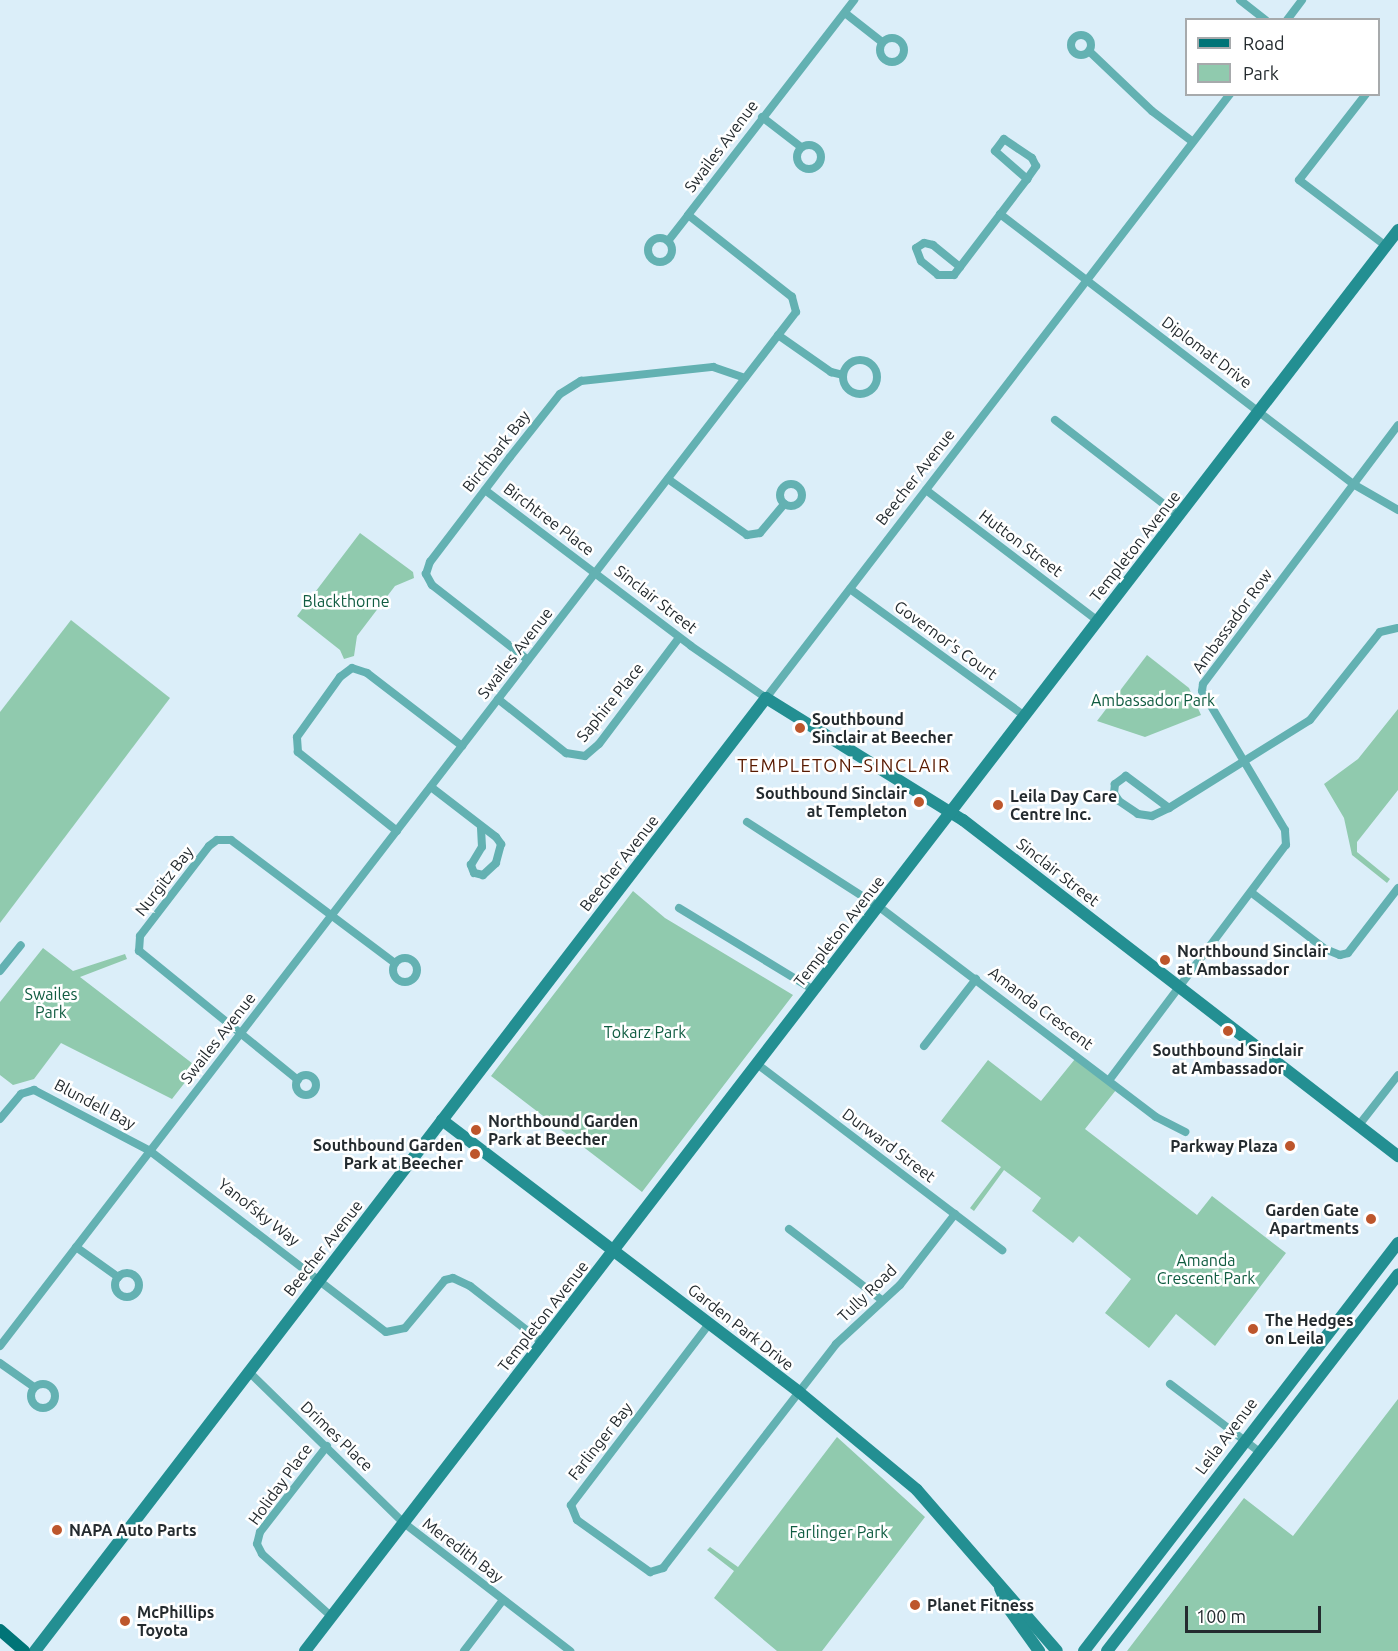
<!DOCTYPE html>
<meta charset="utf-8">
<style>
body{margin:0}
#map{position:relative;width:1398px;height:1651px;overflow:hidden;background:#dbeef9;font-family:Ubuntu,sans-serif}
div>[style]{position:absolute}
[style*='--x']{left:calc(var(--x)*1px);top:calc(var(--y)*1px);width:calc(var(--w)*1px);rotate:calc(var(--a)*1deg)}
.green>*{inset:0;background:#90caae}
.street>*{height:8px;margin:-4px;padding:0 4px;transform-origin:4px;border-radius:4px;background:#63b1b2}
.street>.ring{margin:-4px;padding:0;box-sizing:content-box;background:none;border:8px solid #63b1b2;border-radius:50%}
.secondary>*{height:12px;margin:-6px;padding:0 6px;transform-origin:6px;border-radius:6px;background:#238f92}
.primary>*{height:12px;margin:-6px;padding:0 6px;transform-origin:6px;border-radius:6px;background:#007477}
.dots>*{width:16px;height:16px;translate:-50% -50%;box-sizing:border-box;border:3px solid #fff;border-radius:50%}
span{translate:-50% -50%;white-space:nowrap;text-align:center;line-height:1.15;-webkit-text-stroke:5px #fff;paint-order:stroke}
.street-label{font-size:16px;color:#242b2f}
.park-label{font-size:16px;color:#105c41}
.poi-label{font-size:16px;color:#242b2f;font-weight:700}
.left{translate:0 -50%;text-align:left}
.right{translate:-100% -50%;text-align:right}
.neighbourhood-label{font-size:18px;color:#591a00;letter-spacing:1.5px}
.legend{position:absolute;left:1185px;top:18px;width:195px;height:78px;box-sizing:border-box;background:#fff;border:2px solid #a7aaac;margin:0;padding:8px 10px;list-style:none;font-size:18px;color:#242b2f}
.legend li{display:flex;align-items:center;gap:12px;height:30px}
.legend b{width:30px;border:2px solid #a7aaac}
.scale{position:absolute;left:1185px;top:1606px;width:136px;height:27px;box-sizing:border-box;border:3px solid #242b2f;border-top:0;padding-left:8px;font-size:18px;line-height:21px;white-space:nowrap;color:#242b2f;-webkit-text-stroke:4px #fff;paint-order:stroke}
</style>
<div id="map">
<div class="green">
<div style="clip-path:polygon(360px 533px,413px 572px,414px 578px,395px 586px,357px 636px,354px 656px,344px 659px,340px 650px,297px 616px)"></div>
<div style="clip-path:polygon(71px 620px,170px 698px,0 923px,0 712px)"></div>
<div style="clip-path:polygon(1147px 655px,1189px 688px,1201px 715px,1145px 737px,1097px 721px)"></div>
<div style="clip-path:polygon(1398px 709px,1398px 790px,1357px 842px,1357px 852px,1390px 879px,1387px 883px,1352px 855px,1344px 818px,1324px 784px,1358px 759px)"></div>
<div style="clip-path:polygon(633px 891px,665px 918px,793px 995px,642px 1192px,491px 1076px)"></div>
<div style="clip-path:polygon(43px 948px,73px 971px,125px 954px,127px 959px,80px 977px,197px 1067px,172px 1099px,61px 1043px,34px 1079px,13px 1085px,0 1075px,0 1002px)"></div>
<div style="clip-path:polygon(1075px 1059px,1116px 1090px,1085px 1129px,1197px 1215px,1212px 1196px,1286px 1253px,1215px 1346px,1176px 1314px,1149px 1348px,1105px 1313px,1131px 1279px,1079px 1236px,1073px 1243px,1032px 1211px,1041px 1198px,1004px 1170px,974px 1211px,970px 1208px,1001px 1167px,941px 1121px,988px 1060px,1041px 1101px)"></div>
<div style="clip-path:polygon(1398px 1399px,1398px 1651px,1127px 1651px,1244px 1498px,1293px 1536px)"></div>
<div style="clip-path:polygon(837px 1437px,925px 1517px,822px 1651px,777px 1651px,714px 1598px,734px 1571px,707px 1550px,710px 1547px,738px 1567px)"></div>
</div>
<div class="street">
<div style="--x:1240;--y:0;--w:33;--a:38"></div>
<div style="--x:845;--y:13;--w:47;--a:38.1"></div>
<div style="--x:1287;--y:20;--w:25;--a:-53"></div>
<div class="ring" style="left:1071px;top:35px;width:12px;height:12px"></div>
<div class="ring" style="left:880px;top:38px;width:16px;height:16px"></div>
<div style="--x:1089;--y:51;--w:87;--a:43.6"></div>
<div style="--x:1152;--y:111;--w:51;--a:37.1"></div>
<div style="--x:1366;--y:94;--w:109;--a:127.9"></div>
<div style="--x:1299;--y:180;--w:109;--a:37.2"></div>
<div style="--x:762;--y:117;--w:49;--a:37.6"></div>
<div class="ring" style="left:797px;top:145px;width:16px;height:16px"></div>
<div style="--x:1000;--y:214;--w:444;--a:37.4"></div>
<div style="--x:1353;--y:484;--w:52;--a:30"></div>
<div class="ring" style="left:648px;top:238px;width:16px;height:16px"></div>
<div style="--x:668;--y:241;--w:33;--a:-52"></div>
<div style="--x:960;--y:267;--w:35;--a:-141"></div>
<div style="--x:933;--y:245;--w:9;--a:-167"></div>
<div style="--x:924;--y:243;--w:9;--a:148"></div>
<div style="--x:916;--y:248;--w:14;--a:69"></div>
<div style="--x:921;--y:261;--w:22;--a:39"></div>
<div style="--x:938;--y:275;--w:16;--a:0"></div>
<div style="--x:954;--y:275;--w:10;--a:-53"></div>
<div style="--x:960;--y:267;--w:111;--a:-52.7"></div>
<div style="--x:1027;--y:179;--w:16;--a:-55"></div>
<div style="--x:1036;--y:166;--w:9;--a:-117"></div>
<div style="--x:1032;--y:158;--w:34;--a:-146"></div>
<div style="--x:1004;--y:139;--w:15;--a:127"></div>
<div style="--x:995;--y:151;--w:43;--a:41.2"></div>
<div style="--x:778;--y:335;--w:65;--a:34.9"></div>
<div style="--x:831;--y:372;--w:12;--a:14"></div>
<div class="ring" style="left:843px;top:360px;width:26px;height:26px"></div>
<div style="--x:1055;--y:420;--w:157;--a:37.7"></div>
<div style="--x:668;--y:479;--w:97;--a:35.3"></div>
<div style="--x:747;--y:535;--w:13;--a:-9"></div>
<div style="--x:760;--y:533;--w:38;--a:-50"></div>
<div class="ring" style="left:780px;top:484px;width:14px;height:14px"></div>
<div style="--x:485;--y:490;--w:258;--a:37.1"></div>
<div style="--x:691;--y:646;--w:91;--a:34.7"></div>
<div style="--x:766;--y:698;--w:762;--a:-52.47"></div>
<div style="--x:926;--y:490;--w:216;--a:37.3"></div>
<div style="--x:850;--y:589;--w:216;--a:36"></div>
<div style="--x:528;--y:660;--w:122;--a:-142"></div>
<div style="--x:432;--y:585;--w:13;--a:-119"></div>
<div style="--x:426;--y:574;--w:13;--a:-72"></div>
<div style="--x:430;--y:562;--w:132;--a:-52.7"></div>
<div style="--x:510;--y:457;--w:80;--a:-51.6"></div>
<div style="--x:560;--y:394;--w:25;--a:-32"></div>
<div style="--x:581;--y:381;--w:133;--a:-6.1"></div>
<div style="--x:713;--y:367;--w:34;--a:19"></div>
<div style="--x:498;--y:699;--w:87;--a:38.5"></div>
<div style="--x:566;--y:753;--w:19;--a:9"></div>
<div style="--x:585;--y:756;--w:18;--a:-41"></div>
<div style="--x:599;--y:744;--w:133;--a:-53"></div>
<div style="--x:431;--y:787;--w:82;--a:37.6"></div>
<div style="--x:496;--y:837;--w:9;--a:54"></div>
<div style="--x:501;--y:844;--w:20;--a:105"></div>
<div style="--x:496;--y:863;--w:18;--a:137"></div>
<div style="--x:483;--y:875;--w:9;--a:-167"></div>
<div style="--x:474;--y:873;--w:9;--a:-111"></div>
<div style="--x:471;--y:865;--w:21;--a:-59"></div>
<div style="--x:482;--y:847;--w:20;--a:-93"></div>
<div style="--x:1169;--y:808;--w:54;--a:-143.3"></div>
<div style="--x:1126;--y:776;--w:14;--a:144"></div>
<div style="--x:1115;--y:784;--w:9;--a:96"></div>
<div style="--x:1114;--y:793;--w:9;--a:58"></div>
<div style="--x:1119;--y:801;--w:23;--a:34"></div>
<div style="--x:1138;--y:814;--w:14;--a:8"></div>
<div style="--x:1152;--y:816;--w:19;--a:-25"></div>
<div style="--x:1169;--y:808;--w:166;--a:-32"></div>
<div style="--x:1310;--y:720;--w:112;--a:-51.5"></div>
<div style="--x:1380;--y:632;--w:18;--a:-13"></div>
<div style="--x:747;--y:822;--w:156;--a:32.7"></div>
<div style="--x:878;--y:906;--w:349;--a:37.2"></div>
<div style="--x:1156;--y:1117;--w:33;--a:27"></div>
<div style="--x:397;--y:831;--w:127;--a:-141.4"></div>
<div style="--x:298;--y:752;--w:15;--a:-94"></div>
<div style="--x:297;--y:737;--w:74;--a:-54.4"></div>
<div style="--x:340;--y:677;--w:15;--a:-37"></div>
<div style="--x:352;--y:668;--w:16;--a:18"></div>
<div style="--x:367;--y:673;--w:120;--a:37.5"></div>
<div style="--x:1252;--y:893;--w:92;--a:37.5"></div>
<div style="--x:1325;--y:949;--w:16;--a:22"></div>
<div style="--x:1340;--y:955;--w:8;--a:-14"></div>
<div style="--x:1348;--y:953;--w:82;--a:-52.4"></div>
<div style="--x:679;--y:908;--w:158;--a:31.3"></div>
<div class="ring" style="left:393px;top:958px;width:16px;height:16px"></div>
<div style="--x:0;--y:971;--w:33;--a:-51"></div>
<div style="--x:924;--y:1046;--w:85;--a:-52.2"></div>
<div style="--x:757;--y:1064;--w:308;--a:37.2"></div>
<div class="ring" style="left:296px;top:1075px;width:12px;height:12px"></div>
<div style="--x:1110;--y:1079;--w:293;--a:-53.1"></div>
<div style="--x:1286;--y:845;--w:15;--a:-94"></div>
<div style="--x:1285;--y:830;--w:162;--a:-120.8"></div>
<div style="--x:1202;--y:691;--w:7;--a:-82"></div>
<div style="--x:1203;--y:684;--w:324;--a:-53"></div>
<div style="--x:298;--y:1080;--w:205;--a:-140.9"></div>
<div style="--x:139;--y:951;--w:15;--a:-86"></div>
<div style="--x:140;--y:936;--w:113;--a:-52.5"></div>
<div style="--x:209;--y:846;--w:10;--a:-37"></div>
<div style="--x:217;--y:840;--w:14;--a:0"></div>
<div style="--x:231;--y:840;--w:205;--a:36.9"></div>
<div style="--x:0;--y:1119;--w:33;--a:-50"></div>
<div style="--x:21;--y:1094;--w:14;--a:-17"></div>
<div style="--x:34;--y:1090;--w:131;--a:27.7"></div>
<div style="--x:150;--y:1151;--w:297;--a:37.5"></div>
<div style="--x:386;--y:1332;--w:19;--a:-12"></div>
<div style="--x:405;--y:1328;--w:62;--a:-50.2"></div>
<div style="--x:445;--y:1280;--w:8;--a:-14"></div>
<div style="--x:453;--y:1278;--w:19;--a:25"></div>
<div style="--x:470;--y:1286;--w:93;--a:38"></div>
<div style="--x:1359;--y:1125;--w:63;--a:-52"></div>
<div style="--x:789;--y:1229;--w:117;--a:37.4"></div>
<div style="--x:76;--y:1247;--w:52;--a:35.5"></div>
<div class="ring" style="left:115px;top:1273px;width:16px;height:16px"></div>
<div style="--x:709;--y:1324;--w:228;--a:127.3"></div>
<div style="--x:571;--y:1505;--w:16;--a:68"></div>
<div style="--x:577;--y:1520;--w:90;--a:35.5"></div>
<div style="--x:650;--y:1572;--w:14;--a:-17"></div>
<div style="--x:663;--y:1568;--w:283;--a:-52.3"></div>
<div style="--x:836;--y:1344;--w:87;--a:-42.7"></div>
<div style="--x:900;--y:1285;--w:90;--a:-52.2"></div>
<div style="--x:0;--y:1346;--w:1305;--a:-52.41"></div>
<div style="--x:796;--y:312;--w:16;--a:-105"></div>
<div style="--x:792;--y:297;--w:132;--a:-141.7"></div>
<div style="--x:688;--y:215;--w:272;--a:-52.3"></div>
<div style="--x:0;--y:1363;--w:42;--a:35.2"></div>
<div style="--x:249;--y:1372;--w:216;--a:44.3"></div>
<div style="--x:404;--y:1523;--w:210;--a:37.6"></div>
<div class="ring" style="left:31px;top:1384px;width:16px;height:16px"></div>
<div style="--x:1170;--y:1384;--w:114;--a:37.2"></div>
<div style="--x:327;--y:1446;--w:109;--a:127.9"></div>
<div style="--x:260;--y:1532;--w:12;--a:104"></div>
<div style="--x:257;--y:1544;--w:11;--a:63"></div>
<div style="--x:262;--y:1554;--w:94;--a:42"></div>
<div style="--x:464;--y:1651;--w:64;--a:-52.6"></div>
</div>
<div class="secondary">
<div style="--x:442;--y:1120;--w:449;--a:37.3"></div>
<div style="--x:799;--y:1392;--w:153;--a:39.7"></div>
<div style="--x:917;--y:1490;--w:213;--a:49"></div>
<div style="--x:1000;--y:1588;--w:23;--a:67"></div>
<div style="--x:1009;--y:1609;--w:52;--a:54.5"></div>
<div style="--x:35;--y:1651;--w:1201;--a:-52.51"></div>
<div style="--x:766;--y:698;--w:232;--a:31.8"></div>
<div style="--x:963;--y:820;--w:550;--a:37.68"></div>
<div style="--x:305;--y:1651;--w:1793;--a:-52.43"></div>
<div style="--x:1084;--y:1651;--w:515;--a:-52.42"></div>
<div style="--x:1107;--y:1651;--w:476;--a:-52.3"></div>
</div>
<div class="primary">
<div style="--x:0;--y:1630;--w:32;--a:41"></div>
</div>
<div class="dots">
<div style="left:800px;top:728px;background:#bd562c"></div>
<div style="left:919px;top:802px;background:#bd562c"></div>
<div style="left:998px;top:805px;background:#bd562c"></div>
<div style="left:1165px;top:960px;background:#bd562c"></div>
<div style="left:1228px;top:1031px;background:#bd562c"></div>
<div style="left:476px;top:1130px;background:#bd562c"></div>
<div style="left:1290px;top:1146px;background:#bd562c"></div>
<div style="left:475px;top:1154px;background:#bd562c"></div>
<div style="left:1371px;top:1219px;background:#bd562c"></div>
<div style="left:1253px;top:1329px;background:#bd562c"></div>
<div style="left:57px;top:1530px;background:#bd562c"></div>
<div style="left:915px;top:1605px;background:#bd562c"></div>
<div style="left:125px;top:1621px;background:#bd562c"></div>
</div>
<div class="street-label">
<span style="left:721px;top:146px;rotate:-53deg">Swailes Avenue</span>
<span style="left:1207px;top:352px;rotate:37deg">Diplomat Drive</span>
<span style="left:496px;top:451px;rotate:-52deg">Birchbark Bay</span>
<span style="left:915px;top:477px;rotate:-52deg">Beecher Avenue</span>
<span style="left:549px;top:519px;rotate:37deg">Birchtree Place</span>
<span style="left:1021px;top:543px;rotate:37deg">Hutton Street</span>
<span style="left:1135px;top:546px;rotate:-52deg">Templeton Avenue</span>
<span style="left:656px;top:599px;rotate:38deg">Sinclair Street</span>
<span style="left:1232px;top:621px;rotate:-54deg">Ambassador Row</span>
<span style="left:946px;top:640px;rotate:36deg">Governor's Court</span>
<span style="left:515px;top:653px;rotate:-52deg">Swailes Avenue</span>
<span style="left:610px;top:702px;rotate:-51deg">Saphire Place</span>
<span style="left:619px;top:863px;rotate:-52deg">Beecher Avenue</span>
<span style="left:1058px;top:872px;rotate:38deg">Sinclair Street</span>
<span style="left:164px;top:881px;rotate:-52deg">Nurgitz Bay</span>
<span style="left:839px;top:931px;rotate:-52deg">Templeton Avenue</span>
<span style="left:1041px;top:1008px;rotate:37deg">Amanda Crescent</span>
<span style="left:218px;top:1038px;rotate:-52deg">Swailes Avenue</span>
<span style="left:95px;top:1104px;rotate:28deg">Blundell Bay</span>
<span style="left:889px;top:1145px;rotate:37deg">Durward Street</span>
<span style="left:259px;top:1212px;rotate:38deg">Yanofsky Way</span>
<span style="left:323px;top:1248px;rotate:-52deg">Beecher Avenue</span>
<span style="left:867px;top:1293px;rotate:-44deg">Tully Road</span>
<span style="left:543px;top:1316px;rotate:-52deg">Templeton Avenue</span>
<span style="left:741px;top:1327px;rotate:38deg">Garden Park Drive</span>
<span style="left:337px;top:1436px;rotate:44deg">Drimes Place</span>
<span style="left:1226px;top:1436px;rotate:-53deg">Leila Avenue</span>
<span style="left:600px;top:1441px;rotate:-52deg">Farlinger Bay</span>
<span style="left:280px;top:1484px;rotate:-54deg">Holiday Place</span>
<span style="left:463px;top:1550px;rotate:37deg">Meredith Bay</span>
</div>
<div class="park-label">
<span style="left:346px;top:601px">Blackthorne</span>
<span style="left:1153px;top:700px">Ambassador Park</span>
<span style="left:51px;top:1003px">Swailes<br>Park</span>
<span style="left:645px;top:1032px">Tokarz Park</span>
<span style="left:1206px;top:1269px">Amanda<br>Crescent Park</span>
<span style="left:839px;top:1532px">Farlinger Park</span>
</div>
<div class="poi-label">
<span class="left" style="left:812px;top:728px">Southbound<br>Sinclair at Beecher</span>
<span class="right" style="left:907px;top:802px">Southbound Sinclair<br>at Templeton</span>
<span class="left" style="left:1010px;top:805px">Leila Day Care<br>Centre Inc.</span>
<span class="left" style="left:1177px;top:960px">Northbound Sinclair<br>at Ambassador</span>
<span style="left:1228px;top:1059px">Southbound Sinclair<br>at Ambassador</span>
<span class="left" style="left:488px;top:1130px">Northbound Garden<br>Park at Beecher</span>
<span class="right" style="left:463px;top:1154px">Southbound Garden<br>Park at Beecher</span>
<span class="right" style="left:1278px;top:1146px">Parkway Plaza</span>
<span class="right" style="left:1359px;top:1219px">Garden Gate<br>Apartments</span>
<span class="left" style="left:1265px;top:1329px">The Hedges<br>on Leila</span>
<span class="left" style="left:69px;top:1530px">NAPA Auto Parts</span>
<span class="left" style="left:927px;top:1605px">Planet Fitness</span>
<span class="left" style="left:137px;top:1621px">McPhillips<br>Toyota</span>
</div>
<div class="neighbourhood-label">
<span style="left:844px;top:765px">TEMPLETON–SINCLAIR</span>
</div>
<ul class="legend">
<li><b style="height:8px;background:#007477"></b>Road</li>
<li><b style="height:16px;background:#90caae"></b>Park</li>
</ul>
<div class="scale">100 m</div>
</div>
